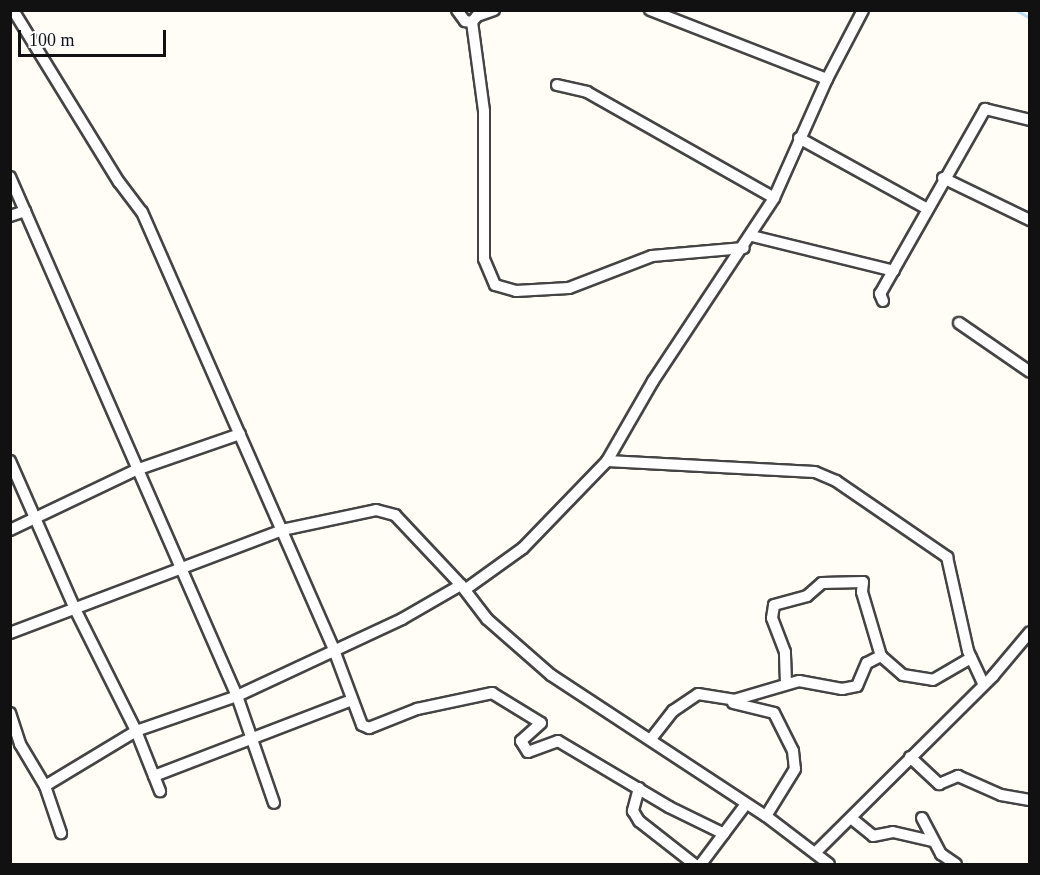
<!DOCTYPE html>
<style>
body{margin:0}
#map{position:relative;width:1040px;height:875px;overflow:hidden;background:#fffdf5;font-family:"Times New Roman",serif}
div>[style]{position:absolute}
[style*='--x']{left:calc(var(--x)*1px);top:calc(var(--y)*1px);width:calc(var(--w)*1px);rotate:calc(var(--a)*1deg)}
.stream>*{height:3px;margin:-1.5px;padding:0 1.5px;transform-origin:1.5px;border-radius:1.5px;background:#b9e0f7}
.roads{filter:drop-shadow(2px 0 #444) drop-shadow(-2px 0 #444) drop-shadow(0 2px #444) drop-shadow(0 -2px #444)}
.street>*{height:10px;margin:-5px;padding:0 5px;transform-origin:5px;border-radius:5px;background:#fff}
span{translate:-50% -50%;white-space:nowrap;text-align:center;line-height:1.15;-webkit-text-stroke:6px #fff;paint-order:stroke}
.frame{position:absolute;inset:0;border:12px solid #111;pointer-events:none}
.scale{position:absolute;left:18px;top:30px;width:148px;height:27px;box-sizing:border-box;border:3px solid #111;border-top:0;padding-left:8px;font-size:18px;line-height:21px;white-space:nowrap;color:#111;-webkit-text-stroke:4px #fff;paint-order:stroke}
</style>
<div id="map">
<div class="stream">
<div style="--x:1016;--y:10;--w:16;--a:30"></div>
</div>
<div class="roads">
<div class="street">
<div style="--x:13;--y:10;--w:202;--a:58.4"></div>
<div style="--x:119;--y:182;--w:38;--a:53"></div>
<div style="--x:142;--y:212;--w:478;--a:66.3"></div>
<div style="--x:334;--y:650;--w:80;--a:69.5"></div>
<div style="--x:362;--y:725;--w:8;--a:23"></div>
<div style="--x:369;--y:728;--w:52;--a:-21.6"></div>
<div style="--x:417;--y:709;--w:77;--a:-12"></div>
<div style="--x:492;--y:693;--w:57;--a:31.5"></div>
<div style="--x:541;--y:723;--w:27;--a:138"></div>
<div style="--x:521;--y:741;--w:13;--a:58"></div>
<div style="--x:528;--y:752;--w:32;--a:-20"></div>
<div style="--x:558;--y:741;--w:129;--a:30.7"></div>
<div style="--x:669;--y:807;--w:61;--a:26.1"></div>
<div style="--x:457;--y:10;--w:14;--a:54"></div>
<div style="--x:465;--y:21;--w:7;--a:8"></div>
<div style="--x:650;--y:10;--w:190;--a:21.3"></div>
<div style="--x:472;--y:22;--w:90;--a:82.3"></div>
<div style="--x:484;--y:111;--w:148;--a:90"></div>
<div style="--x:484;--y:259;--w:28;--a:67"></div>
<div style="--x:495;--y:285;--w:22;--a:16"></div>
<div style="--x:516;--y:291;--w:53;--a:-3.2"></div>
<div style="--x:569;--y:288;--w:89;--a:-21.1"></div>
<div style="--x:652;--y:256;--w:92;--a:-5"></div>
<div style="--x:472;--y:22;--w:8;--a:-50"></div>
<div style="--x:477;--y:16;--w:18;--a:-19"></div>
<div style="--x:557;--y:85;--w:31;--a:13"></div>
<div style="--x:587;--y:92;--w:215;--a:29.5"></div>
<div style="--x:799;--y:138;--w:145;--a:28.9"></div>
<div style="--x:10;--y:177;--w:566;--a:66.38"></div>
<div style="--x:237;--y:696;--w:113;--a:70.9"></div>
<div style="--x:943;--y:178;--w:97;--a:25.8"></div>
<div style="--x:10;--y:216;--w:16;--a:-18"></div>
<div style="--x:752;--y:236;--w:146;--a:13.8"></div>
<div style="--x:883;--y:301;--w:8;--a:-113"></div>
<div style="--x:880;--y:294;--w:213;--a:-60.4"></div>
<div style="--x:985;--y:109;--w:46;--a:13.7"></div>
<div style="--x:959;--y:323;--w:86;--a:34.6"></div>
<div style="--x:10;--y:461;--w:162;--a:66.3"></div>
<div style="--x:75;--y:609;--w:136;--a:63.4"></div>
<div style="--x:136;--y:731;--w:65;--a:68.2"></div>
<div style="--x:607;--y:461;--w:208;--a:3"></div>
<div style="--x:815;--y:472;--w:23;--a:23"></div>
<div style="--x:836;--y:481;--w:135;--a:34.4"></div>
<div style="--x:947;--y:557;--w:96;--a:77.4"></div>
<div style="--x:968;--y:651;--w:35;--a:65"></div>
<div style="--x:10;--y:530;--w:140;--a:-25.5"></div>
<div style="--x:136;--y:470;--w:110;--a:-19.1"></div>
<div style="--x:466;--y:589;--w:70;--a:-35.7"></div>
<div style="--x:523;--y:548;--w:121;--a:-46"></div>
<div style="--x:607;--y:461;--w:92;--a:-60.1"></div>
<div style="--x:653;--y:381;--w:219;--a:-56.5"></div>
<div style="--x:774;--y:198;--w:130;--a:-66"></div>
<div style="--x:827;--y:79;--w:78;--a:-62.4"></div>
<div style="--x:10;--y:633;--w:291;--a:-20.7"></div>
<div style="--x:282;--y:530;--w:96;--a:-12"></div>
<div style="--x:376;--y:510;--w:20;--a:15"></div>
<div style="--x:395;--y:515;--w:96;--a:46.7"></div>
<div style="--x:786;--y:683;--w:31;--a:-92"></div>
<div style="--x:785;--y:652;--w:36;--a:-111"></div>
<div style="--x:772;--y:618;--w:13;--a:-81"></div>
<div style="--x:774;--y:605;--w:34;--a:-15"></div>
<div style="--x:807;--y:596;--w:20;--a:-41"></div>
<div style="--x:822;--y:583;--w:41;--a:-1.4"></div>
<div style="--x:863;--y:582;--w:10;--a:96"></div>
<div style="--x:862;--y:592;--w:67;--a:73.5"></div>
<div style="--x:881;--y:656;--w:29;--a:41"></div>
<div style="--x:903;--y:675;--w:30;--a:9"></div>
<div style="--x:933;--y:680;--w:44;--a:-30.1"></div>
<div style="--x:733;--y:703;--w:42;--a:13.7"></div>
<div style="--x:774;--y:713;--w:42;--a:63.4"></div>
<div style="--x:793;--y:751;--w:18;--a:84"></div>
<div style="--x:795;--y:769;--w:55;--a:121.7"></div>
<div style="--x:10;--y:713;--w:33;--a:72"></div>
<div style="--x:20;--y:744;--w:49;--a:59.2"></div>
<div style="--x:45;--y:786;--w:50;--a:71.2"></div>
<div style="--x:651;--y:739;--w:36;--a:-52"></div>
<div style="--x:673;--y:711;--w:30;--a:-34"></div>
<div style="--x:698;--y:694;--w:36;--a:9"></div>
<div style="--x:734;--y:700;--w:68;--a:-16.3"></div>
<div style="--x:799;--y:681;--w:44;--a:10.5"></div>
<div style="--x:842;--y:689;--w:15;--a:-11"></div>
<div style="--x:857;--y:686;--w:25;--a:-67"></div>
<div style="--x:867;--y:663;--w:16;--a:-27"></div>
<div style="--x:910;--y:757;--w:40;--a:43"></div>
<div style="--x:939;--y:784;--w:21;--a:-23"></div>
<div style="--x:958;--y:776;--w:47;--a:23.8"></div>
<div style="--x:1001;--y:795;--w:29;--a:10"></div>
<div style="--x:154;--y:776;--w:212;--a:-21"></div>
<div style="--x:45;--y:786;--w:106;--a:-31.1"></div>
<div style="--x:136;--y:731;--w:107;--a:-19.1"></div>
<div style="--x:237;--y:696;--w:182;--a:-25"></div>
<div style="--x:402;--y:619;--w:68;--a:-30"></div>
<div style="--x:461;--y:585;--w:43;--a:52.6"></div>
<div style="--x:487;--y:619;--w:85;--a:41.2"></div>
<div style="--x:551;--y:675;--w:257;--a:33.3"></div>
<div style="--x:766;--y:816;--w:79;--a:37.3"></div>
<div style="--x:639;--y:788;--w:24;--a:105"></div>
<div style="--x:633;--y:811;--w:12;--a:59"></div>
<div style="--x:639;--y:821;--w:70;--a:38"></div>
<div style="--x:851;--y:818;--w:28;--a:39"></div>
<div style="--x:873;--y:836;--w:20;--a:-11"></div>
<div style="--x:893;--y:832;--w:40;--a:13"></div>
<div style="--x:922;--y:818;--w:41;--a:62.2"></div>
<div style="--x:941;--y:854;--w:18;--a:34"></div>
<div style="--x:816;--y:852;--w:250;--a:-44.8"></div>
<div style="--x:993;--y:676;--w:57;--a:-49.9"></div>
<div style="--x:701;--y:864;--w:75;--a:-53.1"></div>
</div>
</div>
<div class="frame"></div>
<div class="scale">100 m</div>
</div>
